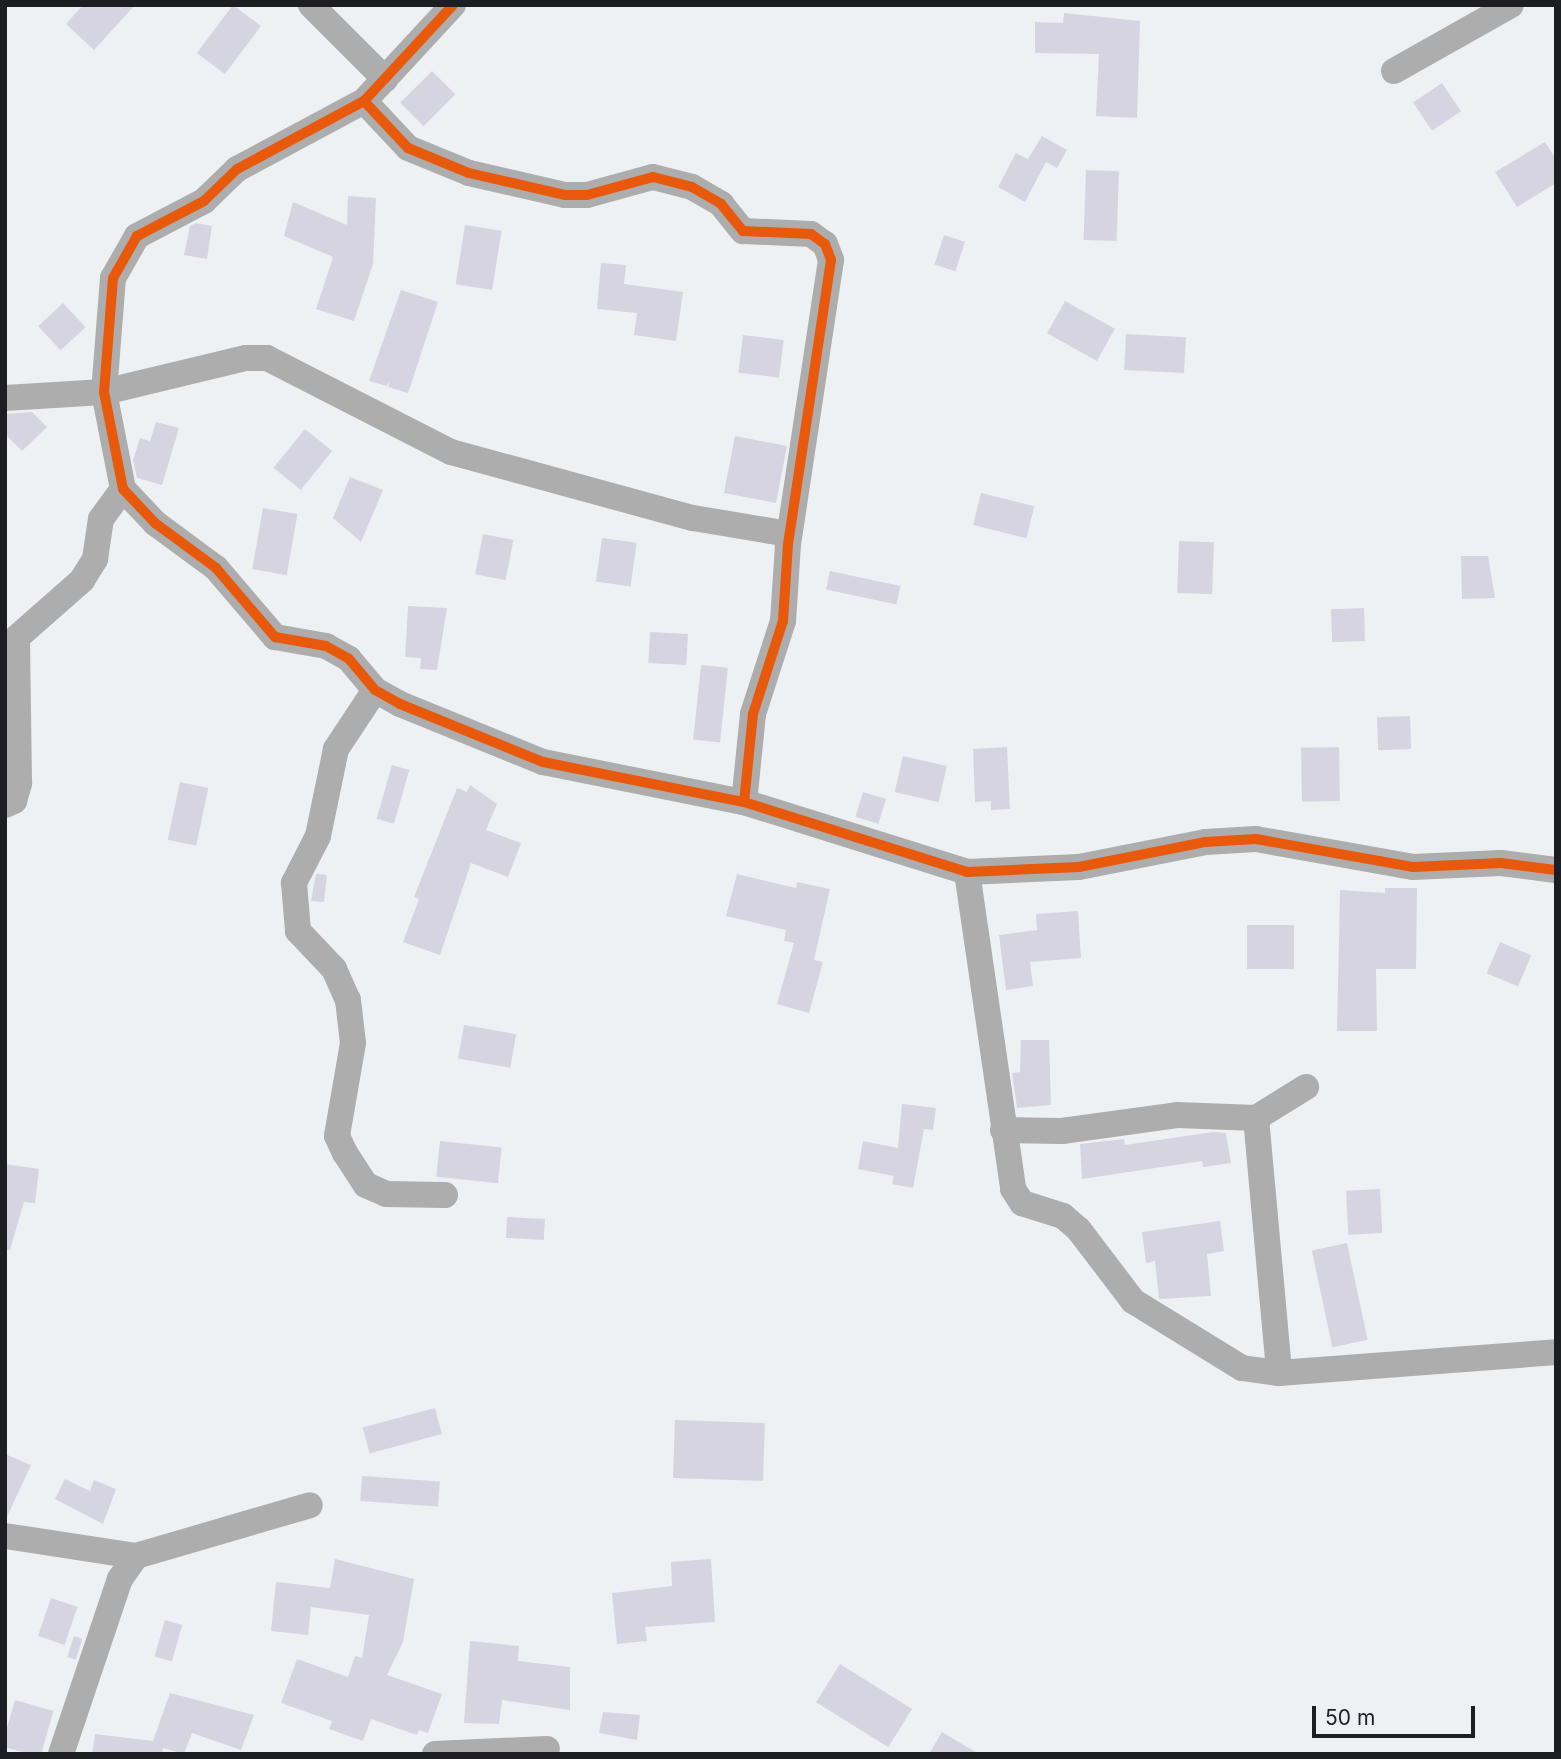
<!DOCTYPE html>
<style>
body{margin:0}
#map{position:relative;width:1561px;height:1759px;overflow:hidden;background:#eef1f4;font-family:Inter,sans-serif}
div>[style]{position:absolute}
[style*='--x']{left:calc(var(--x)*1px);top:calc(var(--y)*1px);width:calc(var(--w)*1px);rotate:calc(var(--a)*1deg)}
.building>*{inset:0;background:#d6d4e1;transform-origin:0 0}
.street>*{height:26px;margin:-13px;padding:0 13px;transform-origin:13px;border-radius:13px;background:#adadad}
.cycleway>*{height:10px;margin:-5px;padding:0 5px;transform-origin:5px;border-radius:5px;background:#e8590c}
span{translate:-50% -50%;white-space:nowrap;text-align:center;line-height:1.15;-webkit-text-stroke:7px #ebf0f7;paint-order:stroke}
.frame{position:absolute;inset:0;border:7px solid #1d1e21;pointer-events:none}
.scale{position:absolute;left:1312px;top:1706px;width:163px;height:32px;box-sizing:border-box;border:4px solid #1d1e21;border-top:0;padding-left:9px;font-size:21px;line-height:24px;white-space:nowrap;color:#1d1e21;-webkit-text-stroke:5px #ebf0f7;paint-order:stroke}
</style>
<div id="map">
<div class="building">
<div style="clip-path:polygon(83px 5px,135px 5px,94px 50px,66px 24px)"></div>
<div style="left:233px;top:5px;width:35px;height:60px;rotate:37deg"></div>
<div style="clip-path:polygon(1064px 13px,1140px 21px,1137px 118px,1096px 116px,1099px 54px,1035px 53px,1035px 22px,1063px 23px)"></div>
<div style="left:432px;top:71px;width:33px;height:45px;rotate:45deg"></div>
<div style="left:1442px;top:83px;width:34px;height:35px;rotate:56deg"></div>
<div style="clip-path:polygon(1042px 136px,1067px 150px,1057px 168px,1046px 162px,1025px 202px,998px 187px,1016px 153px,1028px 159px)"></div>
<div style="clip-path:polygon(1545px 142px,1556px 159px,1556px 183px,1517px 207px,1495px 172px)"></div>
<div style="left:1086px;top:170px;width:33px;height:70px;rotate:2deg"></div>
<div style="clip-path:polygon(348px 196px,376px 198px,373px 264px,354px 321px,316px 309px,333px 257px,284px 236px,293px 202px,347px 225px)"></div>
<div style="clip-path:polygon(196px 223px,212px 226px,207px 259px,184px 255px,190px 226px)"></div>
<div style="left:465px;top:225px;width:37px;height:60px;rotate:9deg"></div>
<div style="left:944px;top:235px;width:22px;height:31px;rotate:18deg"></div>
<div style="clip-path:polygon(601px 263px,626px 265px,624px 284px,683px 292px,676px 341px,634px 335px,637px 313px,597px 309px)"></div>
<div style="clip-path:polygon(401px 290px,438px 302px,408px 393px,388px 387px,390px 382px,386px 386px,369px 381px)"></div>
<div style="left:1065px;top:301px;width:57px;height:37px;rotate:29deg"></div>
<div style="left:63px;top:303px;width:33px;height:34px;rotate:47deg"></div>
<div style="left:1126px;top:334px;width:60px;height:36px;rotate:3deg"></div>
<div style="left:743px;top:335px;width:41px;height:38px;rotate:7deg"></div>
<div style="clip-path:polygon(32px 412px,47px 427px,22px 451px,5px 434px,5px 414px)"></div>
<div style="clip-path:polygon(156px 422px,179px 428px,162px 485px,137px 478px,133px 460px,140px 438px,150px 441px)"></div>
<div style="left:305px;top:429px;width:35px;height:50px;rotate:39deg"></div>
<div style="left:735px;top:436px;width:53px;height:58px;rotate:11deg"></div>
<div style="clip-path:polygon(350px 477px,383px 490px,361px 542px,333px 518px)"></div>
<div style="left:981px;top:493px;width:55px;height:33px;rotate:14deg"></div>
<div style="left:263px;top:508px;width:35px;height:62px;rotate:10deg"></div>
<div style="left:483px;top:534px;width:31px;height:41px;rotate:11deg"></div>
<div style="left:602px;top:538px;width:35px;height:44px;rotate:8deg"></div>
<div style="left:1179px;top:541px;width:35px;height:52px;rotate:2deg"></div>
<div style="clip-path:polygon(1461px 556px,1488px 556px,1495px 598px,1462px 599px)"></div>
<div style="left:830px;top:571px;width:72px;height:19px;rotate:12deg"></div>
<div style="clip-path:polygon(408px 606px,447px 608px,437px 670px,420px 669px,421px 658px,405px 657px)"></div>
<div style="left:1364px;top:608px;width:33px;height:33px;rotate:88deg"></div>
<div style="left:650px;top:632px;width:38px;height:31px;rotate:3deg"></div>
<div style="left:701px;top:665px;width:27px;height:75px;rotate:6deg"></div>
<div style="left:1410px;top:716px;width:33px;height:33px;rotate:88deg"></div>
<div style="clip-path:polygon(1007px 747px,1010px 809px,991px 810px,991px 801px,975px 802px,973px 749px)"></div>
<div style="left:1339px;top:747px;width:54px;height:38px;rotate:89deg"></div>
<div style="left:903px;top:756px;width:45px;height:37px;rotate:13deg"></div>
<div style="left:392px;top:765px;width:18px;height:56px;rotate:16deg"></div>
<div style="left:180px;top:782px;width:29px;height:59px;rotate:12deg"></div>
<div style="clip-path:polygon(470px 785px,497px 804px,486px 830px,521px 843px,508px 877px,471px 863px,440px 955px,403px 942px,419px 899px,414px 897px,457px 788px,467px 792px)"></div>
<div style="left:863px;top:792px;width:24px;height:26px;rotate:17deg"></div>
<div style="clip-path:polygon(316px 874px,327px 875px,324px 902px,311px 901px)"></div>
<div style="clip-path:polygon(737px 874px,796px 888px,797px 882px,830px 889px,814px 960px,823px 962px,809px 1013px,777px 1004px,794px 943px,784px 941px,786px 930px,726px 916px)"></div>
<div style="clip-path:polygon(1385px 888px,1417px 888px,1416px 969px,1376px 969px,1377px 1031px,1337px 1031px,1340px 890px,1385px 893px)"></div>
<div style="clip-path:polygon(1078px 911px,1081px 958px,1030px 962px,1033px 986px,1006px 990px,999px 935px,1037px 930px,1036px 914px)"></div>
<div style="left:1247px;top:925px;width:47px;height:44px"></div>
<div style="left:1500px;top:942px;width:34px;height:34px;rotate:23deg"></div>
<div style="left:464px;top:1025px;width:53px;height:34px;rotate:10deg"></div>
<div style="clip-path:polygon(1021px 1040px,1049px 1040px,1051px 1105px,1017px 1108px,1012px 1073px,1020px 1072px)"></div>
<div style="clip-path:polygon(902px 1104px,936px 1108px,933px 1130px,924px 1129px,913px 1188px,892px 1184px,894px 1176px,858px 1169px,863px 1141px,898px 1148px)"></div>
<div style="clip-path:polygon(1213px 1132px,1226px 1133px,1231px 1163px,1203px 1167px,1202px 1161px,1082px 1179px,1080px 1144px,1124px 1139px,1125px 1145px)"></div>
<div style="left:440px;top:1141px;width:62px;height:36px;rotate:6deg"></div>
<div style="clip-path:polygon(5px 1164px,39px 1169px,35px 1203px,24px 1202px,10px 1250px,5px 1249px)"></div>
<div style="left:1380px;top:1189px;width:44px;height:34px;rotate:87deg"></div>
<div style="left:507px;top:1217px;width:38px;height:21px;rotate:3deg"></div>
<div style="clip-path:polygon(1220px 1221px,1224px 1251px,1207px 1254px,1211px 1296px,1159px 1299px,1155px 1261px,1146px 1263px,1142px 1232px)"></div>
<div style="left:1347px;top:1243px;width:99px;height:36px;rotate:78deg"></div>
<div style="left:435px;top:1408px;width:27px;height:75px;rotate:75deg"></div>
<div style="left:675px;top:1420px;width:90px;height:58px;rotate:2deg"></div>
<div style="clip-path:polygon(5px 1454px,31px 1465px,5px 1521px)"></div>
<div style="left:362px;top:1476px;width:78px;height:25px;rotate:4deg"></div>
<div style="clip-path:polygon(65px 1479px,90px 1491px,94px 1480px,116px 1489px,103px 1524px,55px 1499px)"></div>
<div style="clip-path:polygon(335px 1559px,414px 1579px,403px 1642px,387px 1675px,442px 1694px,428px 1733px,419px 1730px,417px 1735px,371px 1719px,363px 1741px,329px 1729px,332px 1721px,281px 1703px,297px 1659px,348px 1677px,355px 1656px,362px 1658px,369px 1615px,311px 1607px,308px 1635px,271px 1631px,276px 1582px,330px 1588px)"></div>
<div style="clip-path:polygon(711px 1559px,715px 1622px,645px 1627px,647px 1641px,617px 1644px,612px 1593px,672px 1586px,671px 1562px)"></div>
<div style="left:51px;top:1598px;width:28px;height:40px;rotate:19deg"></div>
<div style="left:165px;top:1620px;width:18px;height:38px;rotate:16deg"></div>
<div style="left:74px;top:1636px;width:9px;height:22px;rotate:18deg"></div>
<div style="clip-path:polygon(470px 1641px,519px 1646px,518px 1661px,570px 1667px,570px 1710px,502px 1700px,499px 1724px,464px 1723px)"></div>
<div style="left:840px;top:1664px;width:85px;height:45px;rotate:32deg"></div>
<div style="clip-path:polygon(170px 1693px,254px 1715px,241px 1750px,192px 1733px,184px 1754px,163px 1748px,162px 1754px,92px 1754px,95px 1734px,153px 1741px)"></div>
<div style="left:15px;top:1700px;width:40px;height:48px;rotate:16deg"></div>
<div style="clip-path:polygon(603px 1712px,640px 1715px,637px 1740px,599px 1733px)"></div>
<div style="clip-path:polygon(942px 1732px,979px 1754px,929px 1754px)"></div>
</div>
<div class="street">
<div style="--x:311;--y:5;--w:105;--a:45"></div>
<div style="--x:453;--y:5;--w:131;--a:132.8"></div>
<div style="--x:364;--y:101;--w:144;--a:151.8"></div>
<div style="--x:237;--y:169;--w:46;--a:135.9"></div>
<div style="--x:204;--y:201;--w:76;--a:152.4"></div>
<div style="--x:137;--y:236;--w:48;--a:119.7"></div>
<div style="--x:113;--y:278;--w:114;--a:94.5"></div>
<div style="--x:104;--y:392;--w:99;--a:78.9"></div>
<div style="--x:123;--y:489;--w:47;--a:46.7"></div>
<div style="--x:155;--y:523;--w:76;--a:36.4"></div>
<div style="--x:216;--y:568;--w:91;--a:49.5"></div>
<div style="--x:275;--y:637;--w:52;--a:10"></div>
<div style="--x:326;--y:646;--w:26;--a:29"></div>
<div style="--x:349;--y:659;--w:40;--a:50"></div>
<div style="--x:375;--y:690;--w:29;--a:29"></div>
<div style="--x:400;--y:704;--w:154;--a:22.1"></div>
<div style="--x:543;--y:762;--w:205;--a:11.3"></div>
<div style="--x:744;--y:802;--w:234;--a:17.4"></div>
<div style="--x:967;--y:872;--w:112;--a:-2.6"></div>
<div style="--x:1079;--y:867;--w:128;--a:-11.2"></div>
<div style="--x:1205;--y:842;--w:51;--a:-3.4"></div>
<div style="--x:1256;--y:839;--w:159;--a:10.1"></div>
<div style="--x:1413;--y:867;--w:88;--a:-2.6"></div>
<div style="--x:1501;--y:863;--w:55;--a:7.3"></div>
<div style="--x:1394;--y:71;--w:134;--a:-29.4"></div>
<div style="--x:364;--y:101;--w:64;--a:46.9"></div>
<div style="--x:408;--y:148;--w:66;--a:22.3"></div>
<div style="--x:469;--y:173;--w:98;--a:12.9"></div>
<div style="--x:565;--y:195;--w:22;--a:0"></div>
<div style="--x:587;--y:195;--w:68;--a:-15.3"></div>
<div style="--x:653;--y:177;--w:40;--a:14.4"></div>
<div style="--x:692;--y:187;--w:34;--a:30"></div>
<div style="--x:721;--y:204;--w:35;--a:51"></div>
<div style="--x:743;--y:231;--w:68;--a:2.5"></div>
<div style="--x:811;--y:234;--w:17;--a:36"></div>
<div style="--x:825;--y:244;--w:17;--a:69"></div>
<div style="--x:831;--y:260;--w:287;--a:98.6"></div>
<div style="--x:788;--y:544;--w:77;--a:93.7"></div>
<div style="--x:783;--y:621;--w:98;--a:107.9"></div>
<div style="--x:753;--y:714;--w:88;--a:95.8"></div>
<div style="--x:5;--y:398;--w:99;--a:-3.5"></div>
<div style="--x:104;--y:392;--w:146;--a:-13.5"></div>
<div style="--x:246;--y:358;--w:21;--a:0"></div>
<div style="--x:267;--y:358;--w:207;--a:27.1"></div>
<div style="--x:451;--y:452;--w:251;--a:15.3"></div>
<div style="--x:693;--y:518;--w:97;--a:9.5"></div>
<div style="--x:5;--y:648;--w:103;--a:-41.4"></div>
<div style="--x:82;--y:580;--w:25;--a:-58"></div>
<div style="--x:95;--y:559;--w:40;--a:-81.5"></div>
<div style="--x:101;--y:519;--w:37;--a:-54"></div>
<div style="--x:375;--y:690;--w:71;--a:123.5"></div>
<div style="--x:336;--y:749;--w:89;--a:101.7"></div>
<div style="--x:318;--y:836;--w:53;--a:117.1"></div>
<div style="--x:294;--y:883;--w:48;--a:85.2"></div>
<div style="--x:298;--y:931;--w:52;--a:46.5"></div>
<div style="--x:334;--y:969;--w:34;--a:66"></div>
<div style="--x:348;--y:1000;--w:43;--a:83.4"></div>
<div style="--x:353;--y:1043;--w:94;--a:99.8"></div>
<div style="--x:337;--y:1136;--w:19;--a:65"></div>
<div style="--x:345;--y:1153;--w:38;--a:57"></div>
<div style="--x:366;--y:1185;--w:22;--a:24"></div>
<div style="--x:386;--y:1194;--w:59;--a:1"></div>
<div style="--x:5;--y:805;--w:10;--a:-24"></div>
<div style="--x:14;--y:801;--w:19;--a:-74"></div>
<div style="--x:19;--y:783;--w:144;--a:-90.8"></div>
<div style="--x:967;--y:872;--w:320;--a:81.7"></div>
<div style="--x:1013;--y:1189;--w:17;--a:57"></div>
<div style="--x:1022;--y:1203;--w:43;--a:17.6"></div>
<div style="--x:1063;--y:1216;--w:21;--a:41"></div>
<div style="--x:1079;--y:1230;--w:89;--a:52.7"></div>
<div style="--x:1133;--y:1301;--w:128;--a:31.6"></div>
<div style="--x:1242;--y:1368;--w:37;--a:8"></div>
<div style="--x:1279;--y:1373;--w:278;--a:-4.3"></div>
<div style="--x:1256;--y:1118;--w:256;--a:84.8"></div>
<div style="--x:1003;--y:1130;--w:59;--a:1"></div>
<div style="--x:1062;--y:1131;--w:116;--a:-7.9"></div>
<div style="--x:1177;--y:1115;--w:79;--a:2.2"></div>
<div style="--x:1256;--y:1118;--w:59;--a:-31.8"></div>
<div style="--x:5;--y:1536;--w:133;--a:8.7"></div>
<div style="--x:61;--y:1754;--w:185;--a:-71.4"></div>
<div style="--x:120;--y:1579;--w:28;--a:-55"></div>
<div style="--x:136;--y:1556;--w:181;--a:-16.3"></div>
<div style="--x:435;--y:1754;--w:112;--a:-2.6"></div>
</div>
<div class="cycleway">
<div style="--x:453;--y:5;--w:131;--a:132.8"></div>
<div style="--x:364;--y:101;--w:144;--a:151.8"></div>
<div style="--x:237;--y:169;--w:46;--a:135.9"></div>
<div style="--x:204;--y:201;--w:76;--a:152.4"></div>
<div style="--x:137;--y:236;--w:48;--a:119.7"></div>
<div style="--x:113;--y:278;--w:114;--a:94.5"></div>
<div style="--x:104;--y:392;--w:99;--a:78.9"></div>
<div style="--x:123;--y:489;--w:47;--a:46.7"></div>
<div style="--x:155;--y:523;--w:76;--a:36.4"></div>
<div style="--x:216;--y:568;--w:91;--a:49.5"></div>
<div style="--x:275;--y:637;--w:52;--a:10"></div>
<div style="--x:326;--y:646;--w:26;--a:29"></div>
<div style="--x:349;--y:659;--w:40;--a:50"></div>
<div style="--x:375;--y:690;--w:29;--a:29"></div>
<div style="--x:400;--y:704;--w:154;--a:22.1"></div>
<div style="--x:543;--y:762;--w:205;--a:11.3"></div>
<div style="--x:744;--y:802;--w:234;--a:17.4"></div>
<div style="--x:967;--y:872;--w:112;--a:-2.6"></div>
<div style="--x:1079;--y:867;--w:128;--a:-11.2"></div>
<div style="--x:1205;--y:842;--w:51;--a:-3.4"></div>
<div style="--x:1256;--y:839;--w:159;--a:10.1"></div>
<div style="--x:1413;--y:867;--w:88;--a:-2.6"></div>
<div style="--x:1501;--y:863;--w:55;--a:7.3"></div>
<div style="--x:364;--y:101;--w:64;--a:46.9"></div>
<div style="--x:408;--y:148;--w:66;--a:22.3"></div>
<div style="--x:469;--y:173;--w:98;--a:12.9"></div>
<div style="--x:565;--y:195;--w:22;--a:0"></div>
<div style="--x:587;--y:195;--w:68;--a:-15.3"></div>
<div style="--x:653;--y:177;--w:40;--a:14.4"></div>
<div style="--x:692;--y:187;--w:34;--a:30"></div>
<div style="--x:721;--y:204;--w:35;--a:51"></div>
<div style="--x:743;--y:231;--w:68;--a:2.5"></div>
<div style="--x:811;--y:234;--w:17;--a:36"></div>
<div style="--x:825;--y:244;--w:17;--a:69"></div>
<div style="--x:831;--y:260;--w:287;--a:98.6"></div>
<div style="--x:788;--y:544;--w:77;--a:93.7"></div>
<div style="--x:783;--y:621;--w:98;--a:107.9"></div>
<div style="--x:753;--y:714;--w:88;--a:95.8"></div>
</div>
<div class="frame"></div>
<div class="scale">50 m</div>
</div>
